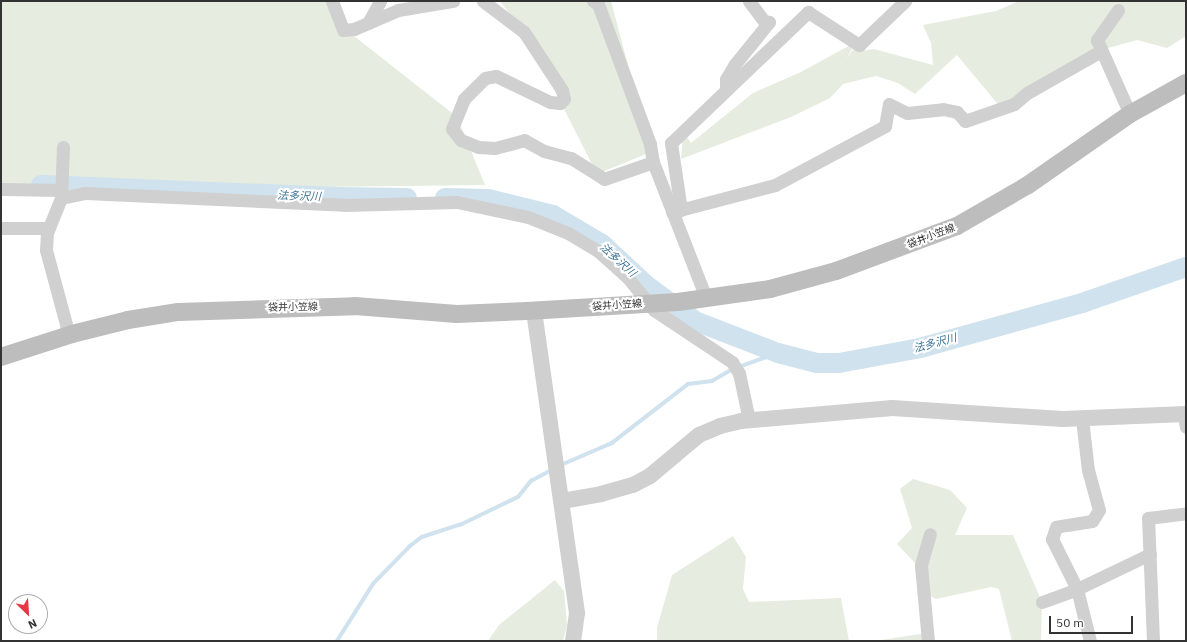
<!DOCTYPE html>
<meta charset="utf-8">
<style>
body{margin:0}
#map{position:relative;width:1187px;height:642px;overflow:hidden;background:#fff;font-family:"IBM Plex Sans","Noto Sans JP",sans-serif}
div>[style]{position:absolute}
[style*='--x']{left:calc(var(--x)*1px);top:calc(var(--y)*1px);width:calc(var(--w)*1px);rotate:calc(var(--a)*1deg)}
.green>*{inset:0;background:#e6ecdf}
.stream>*{height:3.5px;margin:-1.75px;padding:0 1.75px;transform-origin:1.75px;border-radius:1.75px;background:#cfe2ee}
.river>*{height:20px;margin:-10px;padding:0 10px;transform-origin:10px;border-radius:10px;background:#cfe2ee}
.minor>*{height:13px;margin:-6.5px;padding:0 6.5px;transform-origin:6.5px;border-radius:6.5px;background:#d0d0d0}
.tertiary>*{height:16px;margin:-8px;padding:0 8px;transform-origin:8px;border-radius:8px;background:#d0d0d0}
.secondary>*{height:18px;margin:-9px;padding:0 9px;transform-origin:9px;border-radius:9px;background:#bdbdbd}
span{translate:-50% -50%;white-space:nowrap;text-align:center;line-height:1.15;-webkit-text-stroke:4px #fff;paint-order:stroke}
.street-label{font-size:10px;color:#333}
.water-label{font-size:11px;color:#3f7597;font-style:italic}
.frame{position:absolute;inset:0;border:2px solid #333;pointer-events:none}
.north{position:absolute;left:8px;top:594px;width:40px;height:40px;box-sizing:border-box;background:#fff;border:1px solid #adadad;border-radius:50%;rotate:155deg;font-size:11px;font-weight:700;line-height:16px;text-align:center;color:#333}
.north::after{content:'';display:block;margin:auto;width:14px;height:18px;background:#e63946;clip-path:polygon(50% 0,100% 100%,50% 72%,0 100%)}
.scale{position:absolute;left:1049px;top:616px;width:84px;height:18px;box-sizing:border-box;border:2px solid #333;border-top:0;padding-left:5px;font-size:12px;line-height:14px;white-space:nowrap;color:#333;-webkit-text-stroke:3px #fff;paint-order:stroke}
</style>
<div id="map">
<div class="green">
<div style="clip-path:polygon(1px 1px,333px 1px,340px 25px,457px 117px,485px 185px,138px 189px,1px 187px)"></div>
<div style="clip-path:polygon(500px 1px,611px 1px,651px 152px,597px 174px,528px 38px)"></div>
<div style="clip-path:polygon(1019px 1px,1186px 1px,1186px 36px,1167px 48px,1137px 40px,1101px 50px,1001px 108px,957px 55px,915px 94px,898px 83px,876px 76px,843px 84px,830px 98px,791px 117px,681px 159px,683px 131px,691px 143px,753px 93px,801px 72px,856px 42px,846px 59px,857px 44px,861px 51px,874px 49px,933px 65px,931px 43px,923px 25px,996px 11px)"></div>
<div style="clip-path:polygon(913px 479px,950px 490px,967px 508px,955px 535px,1013px 535px,1042px 602px,1041px 641px,1012px 641px,999px 589px,991px 587px,936px 599px,923px 592px,915px 563px,897px 544px,912px 528px,900px 489px)"></div>
<div style="clip-path:polygon(733px 536px,746px 557px,743px 589px,749px 602px,841px 598px,849px 641px,657px 641px,657px 628px,672px 575px)"></div>
<div style="clip-path:polygon(555px 580px,564px 591px,567px 625px,563px 641px,488px 641px,499px 625px)"></div>
<div style="clip-path:polygon(927px 633px,929px 641px,874px 641px)"></div>
</div>
<div class="stream">
<div style="--x:739;--y:367;--w:41;--a:-19.7"></div>
<div style="--x:561;--y:465;--w:56;--a:-23.3"></div>
<div style="--x:612;--y:443;--w:96;--a:-37.8"></div>
<div style="--x:688;--y:384;--w:24;--a:-7"></div>
<div style="--x:712;--y:381;--w:24;--a:-30"></div>
<div style="--x:337;--y:641;--w:67;--a:-57.7"></div>
<div style="--x:373;--y:584;--w:52;--a:-45.8"></div>
<div style="--x:409;--y:547;--w:16;--a:-38"></div>
<div style="--x:422;--y:537;--w:40;--a:-18"></div>
<div style="--x:460;--y:525;--w:64;--a:-25.8"></div>
<div style="--x:518;--y:497;--w:21;--a:-51"></div>
<div style="--x:531;--y:481;--w:24;--a:-28"></div>
</div>
<div class="river">
<div style="--x:41;--y:185;--w:296;--a:2.3"></div>
<div style="--x:337;--y:197;--w:70;--a:0.8"></div>
<div style="--x:445;--y:198;--w:43;--a:1.3"></div>
<div style="--x:488;--y:199;--w:67;--a:13.8"></div>
<div style="--x:553;--y:215;--w:57;--a:30.6"></div>
<div style="--x:602;--y:244;--w:60;--a:43"></div>
<div style="--x:646;--y:285;--w:61;--a:36.3"></div>
<div style="--x:695;--y:321;--w:89;--a:21.1"></div>
<div style="--x:778;--y:353;--w:40;--a:14.4"></div>
<div style="--x:817;--y:363;--w:22;--a:0"></div>
<div style="--x:839;--y:363;--w:82;--a:-10.5"></div>
<div style="--x:920;--y:348;--w:168;--a:-15.5"></div>
<div style="--x:1082;--y:303;--w:110;--a:-19.1"></div>
</div>
<div class="minor">
<div style="--x:332;--y:1;--w:31;--a:69"></div>
<div style="--x:343;--y:30;--w:11;--a:-5"></div>
<div style="--x:354;--y:29;--w:48;--a:-23.4"></div>
<div style="--x:398;--y:10;--w:56;--a:-9.3"></div>
<div style="--x:483;--y:1;--w:51;--a:37.1"></div>
<div style="--x:524;--y:32;--w:69;--a:56.8"></div>
<div style="--x:562;--y:90;--w:9;--a:77"></div>
<div style="--x:564;--y:99;--w:6;--a:135"></div>
<div style="--x:560;--y:103;--w:10;--a:-174"></div>
<div style="--x:550;--y:102;--w:60;--a:-154.3"></div>
<div style="--x:496;--y:76;--w:11;--a:170"></div>
<div style="--x:485;--y:78;--w:30;--a:135"></div>
<div style="--x:464;--y:99;--w:32;--a:112"></div>
<div style="--x:452;--y:129;--w:14;--a:51"></div>
<div style="--x:461;--y:140;--w:18;--a:22"></div>
<div style="--x:478;--y:147;--w:17;--a:3"></div>
<div style="--x:495;--y:148;--w:30;--a:-15"></div>
<div style="--x:524;--y:140;--w:23;--a:29"></div>
<div style="--x:544;--y:151;--w:28;--a:15"></div>
<div style="--x:571;--y:158;--w:39;--a:32"></div>
<div style="--x:604;--y:179;--w:52;--a:-19.1"></div>
<div style="--x:593;--y:1;--w:6;--a:31"></div>
<div style="--x:598;--y:4;--w:149;--a:69.6"></div>
<div style="--x:650;--y:144;--w:18;--a:81"></div>
<div style="--x:653;--y:162;--w:146;--a:68.7"></div>
<div style="--x:1118;--y:10;--w:37;--a:125"></div>
<div style="--x:1097;--y:40;--w:81;--a:66"></div>
<div style="--x:368;--y:23;--w:25;--a:-61"></div>
<div style="--x:726;--y:90;--w:11;--a:-90"></div>
<div style="--x:726;--y:79;--w:17;--a:-59"></div>
<div style="--x:735;--y:64;--w:54;--a:-51"></div>
<div style="--x:769;--y:22;--w:5;--a:-169"></div>
<div style="--x:764;--y:21;--w:25;--a:-127"></div>
<div style="--x:63;--y:147;--w:51;--a:92.2"></div>
<div style="--x:61;--y:198;--w:37;--a:112"></div>
<div style="--x:47;--y:232;--w:18;--a:93"></div>
<div style="--x:46;--y:250;--w:88;--a:74.9"></div>
<div style="--x:1;--y:189;--w:60;--a:1"></div>
<div style="--x:61;--y:198;--w:25;--a:-12"></div>
<div style="--x:85;--y:193;--w:260;--a:2.6"></div>
<div style="--x:345;--y:205;--w:112;--a:-1.5"></div>
<div style="--x:457;--y:202;--w:73;--a:11.9"></div>
<div style="--x:528;--y:217;--w:43;--a:21.8"></div>
<div style="--x:568;--y:233;--w:35;--a:31"></div>
<div style="--x:598;--y:251;--w:40;--a:42"></div>
<div style="--x:628;--y:278;--w:41;--a:50.9"></div>
<div style="--x:654;--y:310;--w:94;--a:33.7"></div>
<div style="--x:732;--y:362;--w:13;--a:58"></div>
<div style="--x:739;--y:373;--w:48;--a:78"></div>
<div style="--x:681;--y:210;--w:68;--a:-98.5"></div>
<div style="--x:671;--y:143;--w:190;--a:-43.7"></div>
<div style="--x:808;--y:12;--w:61;--a:32.9"></div>
<div style="--x:859;--y:45;--w:64;--a:-43.7"></div>
<div style="--x:672;--y:212;--w:106;--a:-14.7"></div>
<div style="--x:775;--y:185;--w:125;--a:-28.2"></div>
<div style="--x:885;--y:126;--w:22;--a:-80"></div>
<div style="--x:889;--y:104;--w:20;--a:27"></div>
<div style="--x:907;--y:113;--w:36;--a:-6"></div>
<div style="--x:943;--y:109;--w:14;--a:12"></div>
<div style="--x:957;--y:112;--w:12;--a:48"></div>
<div style="--x:965;--y:121;--w:52;--a:-19.1"></div>
<div style="--x:1014;--y:104;--w:17;--a:-40"></div>
<div style="--x:1027;--y:93;--w:85;--a:-29.6"></div>
<div style="--x:1;--y:228;--w:48;--a:0"></div>
<div style="--x:1184;--y:415;--w:12;--a:81"></div>
<div style="--x:1082;--y:419;--w:51;--a:83.3"></div>
<div style="--x:1088;--y:470;--w:41;--a:74.6"></div>
<div style="--x:1099;--y:510;--w:13;--a:122"></div>
<div style="--x:1092;--y:521;--w:36;--a:171"></div>
<div style="--x:1056;--y:527;--w:13;--a:108"></div>
<div style="--x:1052;--y:539;--w:56;--a:63.4"></div>
<div style="--x:1077;--y:589;--w:54;--a:76"></div>
<div style="--x:1042;--y:602;--w:37;--a:-20"></div>
<div style="--x:1077;--y:589;--w:81;--a:-25.6"></div>
<div style="--x:928;--y:641;--w:76;--a:-95.3"></div>
<div style="--x:921;--y:565;--w:32;--a:-74"></div>
<div style="--x:1153;--y:641;--w:123;--a:-92.3"></div>
<div style="--x:1148;--y:518;--w:38;--a:-7"></div>
</div>
<div class="tertiary">
<div style="--x:534;--y:311;--w:305;--a:81.9"></div>
<div style="--x:577;--y:613;--w:28;--a:98"></div>
<div style="--x:562;--y:501;--w:40;--a:-10"></div>
<div style="--x:601;--y:494;--w:33;--a:-16"></div>
<div style="--x:633;--y:485;--w:19;--a:-28"></div>
<div style="--x:650;--y:476;--w:64;--a:-39.9"></div>
<div style="--x:699;--y:435;--w:23;--a:-23"></div>
<div style="--x:720;--y:426;--w:22;--a:-13"></div>
<div style="--x:741;--y:421;--w:152;--a:-4.9"></div>
<div style="--x:892;--y:408;--w:171;--a:3.7"></div>
<div style="--x:1063;--y:419;--w:123;--a:-2.3"></div>
</div>
<div class="secondary">
<div style="--x:1;--y:357;--w:75;--a:-17.9"></div>
<div style="--x:72;--y:334;--w:58;--a:-14"></div>
<div style="--x:128;--y:320;--w:51;--a:-9.1"></div>
<div style="--x:178;--y:312;--w:177;--a:-1.9"></div>
<div style="--x:355;--y:306;--w:102;--a:4.5"></div>
<div style="--x:457;--y:314;--w:70;--a:-2.5"></div>
<div style="--x:527;--y:311;--w:151;--a:-3.4"></div>
<div style="--x:678;--y:302;--w:93;--a:-8"></div>
<div style="--x:770;--y:289;--w:68;--a:-15.3"></div>
<div style="--x:836;--y:271;--w:129;--a:-20.4"></div>
<div style="--x:957;--y:226;--w:82;--a:-30"></div>
<div style="--x:1028;--y:185;--w:124;--a:-34.8"></div>
<div style="--x:1130;--y:114;--w:64;--a:-29"></div>
</div>
<div class="street-label">
<span style="left:931px;top:236px;rotate:-21deg">袋井小笠線</span>
<span style="left:617px;top:305px;rotate:-4deg">袋井小笠線</span>
<span style="left:293px;top:307px;rotate:-1deg">袋井小笠線</span>
</div>
<div class="water-label">
<span style="left:299px;top:196px;rotate:2deg">法多沢川</span>
<span style="left:618px;top:260px;rotate:42deg">法多沢川</span>
<span style="left:935px;top:343px;rotate:-15deg">法多沢川</span>
</div>
<div class="frame"></div>
<div class="north">N</div>
<div class="scale">50 m</div>
</div>
